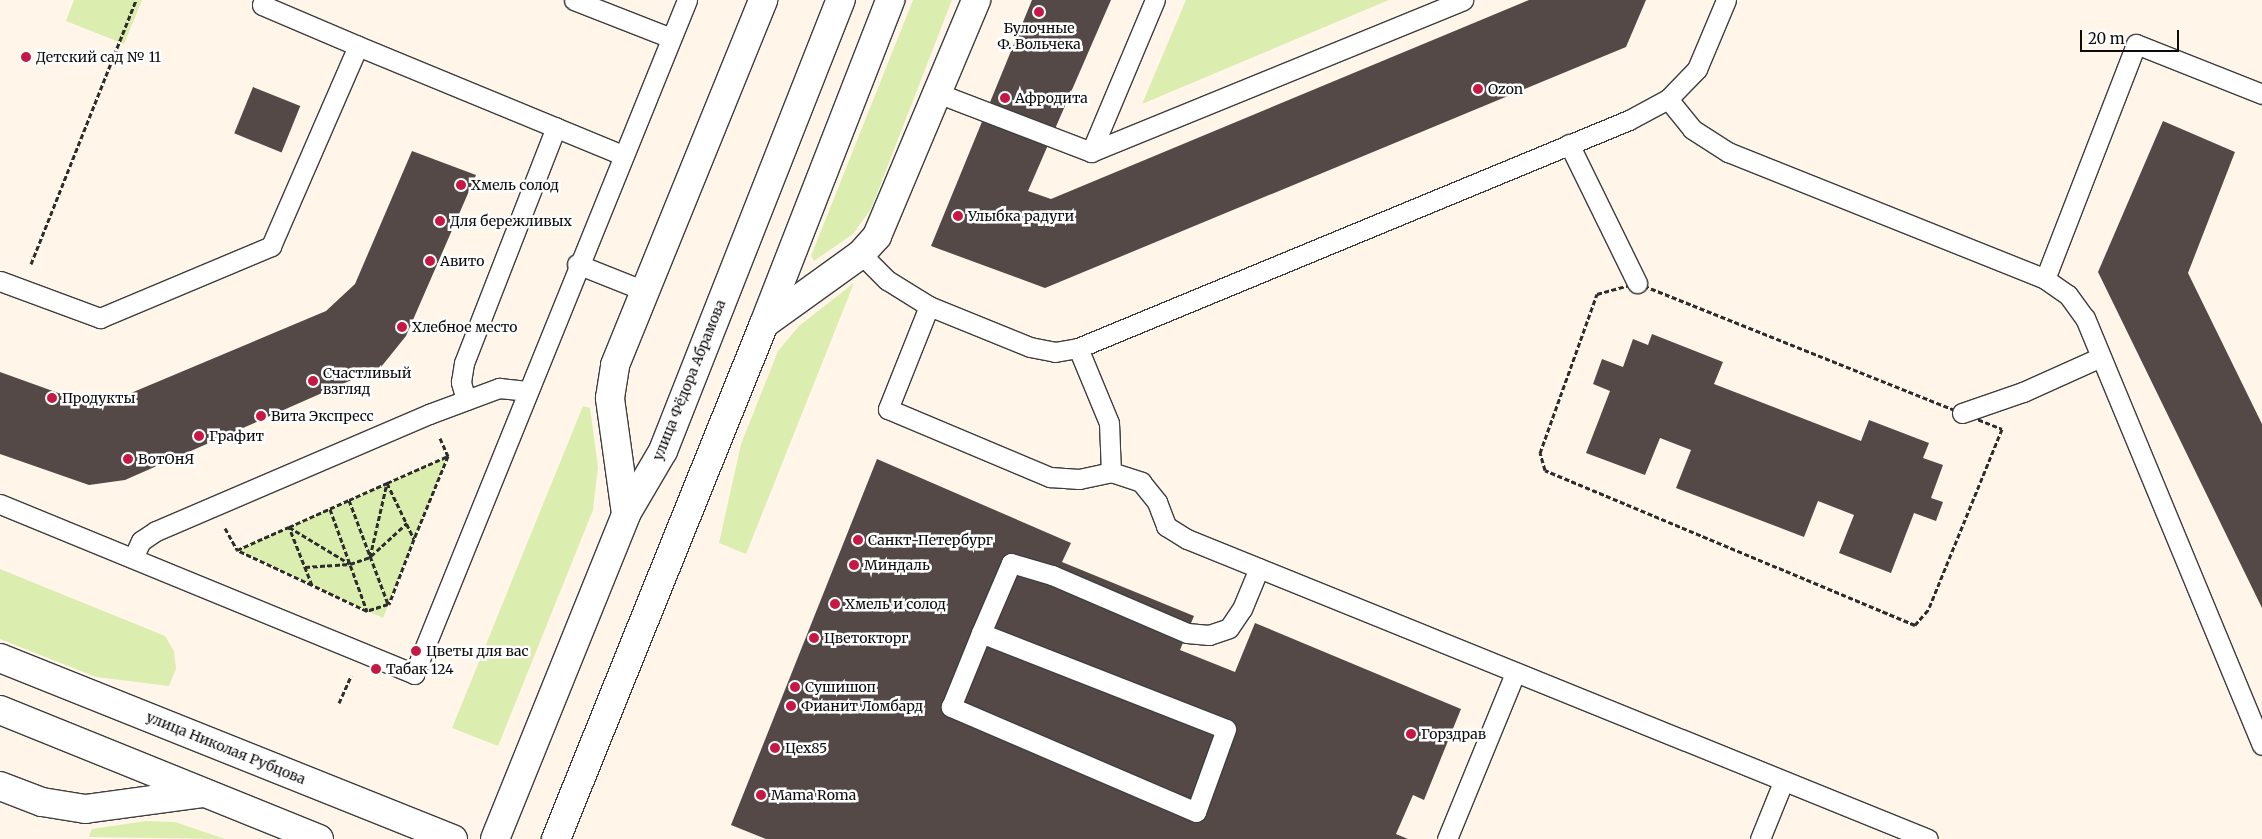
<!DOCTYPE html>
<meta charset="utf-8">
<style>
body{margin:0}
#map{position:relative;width:2262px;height:839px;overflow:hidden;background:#fff6e9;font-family:Merriweather,serif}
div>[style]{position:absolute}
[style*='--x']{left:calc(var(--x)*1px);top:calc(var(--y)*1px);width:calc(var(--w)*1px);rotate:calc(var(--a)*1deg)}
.green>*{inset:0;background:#dcedb0}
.building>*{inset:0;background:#554947;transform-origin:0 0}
.path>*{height:3px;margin-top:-1.5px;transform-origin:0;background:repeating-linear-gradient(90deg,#2d2d2d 0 5px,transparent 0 7.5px)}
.roads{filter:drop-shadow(1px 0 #3e3e3e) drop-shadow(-1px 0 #3e3e3e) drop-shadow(0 1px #3e3e3e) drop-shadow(0 -1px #3e3e3e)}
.service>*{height:19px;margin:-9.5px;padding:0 9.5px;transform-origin:9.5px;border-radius:9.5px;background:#fff}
.minor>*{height:28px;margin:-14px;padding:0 14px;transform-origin:14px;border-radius:14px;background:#fff}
.tertiary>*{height:28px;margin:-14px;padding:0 14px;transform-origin:14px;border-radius:14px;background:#fff}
.dots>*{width:14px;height:14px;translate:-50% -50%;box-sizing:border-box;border:2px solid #fff;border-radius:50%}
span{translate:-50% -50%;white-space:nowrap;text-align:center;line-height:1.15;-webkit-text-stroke:5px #fff;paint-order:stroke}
.poi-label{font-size:14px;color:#0b0b0b}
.left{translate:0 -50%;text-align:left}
.street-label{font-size:14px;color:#0b0b0b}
.scale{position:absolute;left:2080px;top:30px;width:99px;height:22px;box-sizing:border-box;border:2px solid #0b0b0b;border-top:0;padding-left:6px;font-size:15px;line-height:18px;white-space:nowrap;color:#0b0b0b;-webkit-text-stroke:4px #fff;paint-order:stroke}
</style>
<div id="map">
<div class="green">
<div style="clip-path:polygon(74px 0,142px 0,124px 44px,66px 21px)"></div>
<div style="clip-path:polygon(913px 0,952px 0,871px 209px,853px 234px,814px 261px,811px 256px)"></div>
<div style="clip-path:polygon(1186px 0,1389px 0,1142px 104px)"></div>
<div style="clip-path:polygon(854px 283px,746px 554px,719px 543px,741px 444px,778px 351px,799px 326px)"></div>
<div style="clip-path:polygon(583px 406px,590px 408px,598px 467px,593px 510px,498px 746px,452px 728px)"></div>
<div style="clip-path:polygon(448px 456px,383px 618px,237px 550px,349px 500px)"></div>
<div style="clip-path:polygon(0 569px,165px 636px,174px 651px,176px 669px,169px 686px,96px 677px,0 639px)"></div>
<div style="clip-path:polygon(146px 821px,175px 822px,225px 839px,89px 837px,92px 829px)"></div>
</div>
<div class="building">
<div style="clip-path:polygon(1032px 0,1111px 0,1028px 191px,1051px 199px,1529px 0,1646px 0,1626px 47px,1045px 288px,931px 246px)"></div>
<div style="left:253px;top:87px;width:51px;height:50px;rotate:22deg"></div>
<div style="clip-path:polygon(2163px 121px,2235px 152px,2188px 273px,2262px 424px,2262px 608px,2098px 272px)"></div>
<div style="clip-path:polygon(412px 151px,476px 175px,406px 336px,381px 367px,125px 480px,89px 485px,0 454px,0 372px,75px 399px,119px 398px,326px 311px,355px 284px)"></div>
<div style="clip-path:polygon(1652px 334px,1723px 362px,1714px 384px,1861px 441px,1869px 420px,1929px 443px,1923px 458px,1943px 465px,1931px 498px,1943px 502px,1936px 521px,1914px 513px,1891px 573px,1839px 553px,1854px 515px,1818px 501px,1804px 537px,1676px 488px,1691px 450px,1660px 438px,1645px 475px,1586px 453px,1610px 391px,1593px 384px,1602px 359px,1623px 367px,1633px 339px,1648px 345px)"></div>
<div style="clip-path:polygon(877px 459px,1071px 543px,1062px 562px,1194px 616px,1180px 650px,1235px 672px,1255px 623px,1461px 709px,1424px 800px,1413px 795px,1396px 834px,1408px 839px,766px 839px,731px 825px)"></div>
</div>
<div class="path">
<div style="--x:31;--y:264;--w:284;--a:-68.3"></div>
<div style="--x:1637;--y:283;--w:393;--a:21.8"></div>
<div style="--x:2002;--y:429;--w:196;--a:112.2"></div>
<div style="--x:1928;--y:610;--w:20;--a:131"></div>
<div style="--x:1915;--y:625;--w:401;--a:-157.3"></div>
<div style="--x:1545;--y:470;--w:18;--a:-106"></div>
<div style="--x:1540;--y:453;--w:169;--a:-70.3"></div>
<div style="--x:1597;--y:294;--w:41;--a:-15.4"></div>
<div style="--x:440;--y:438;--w:20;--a:66"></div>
<div style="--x:349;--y:500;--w:111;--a:69.4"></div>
<div style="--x:388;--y:604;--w:22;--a:162"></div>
<div style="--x:367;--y:611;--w:61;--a:-154.7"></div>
<div style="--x:312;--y:585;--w:62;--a:-111.6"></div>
<div style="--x:289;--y:527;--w:66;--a:-24.2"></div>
<div style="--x:349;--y:500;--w:42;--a:-24.1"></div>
<div style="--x:387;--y:483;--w:62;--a:64.3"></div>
<div style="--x:414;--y:539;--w:70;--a:111"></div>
<div style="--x:330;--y:509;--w:109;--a:70.1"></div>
<div style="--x:225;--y:528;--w:25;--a:61"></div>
<div style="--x:371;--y:556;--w:49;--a:-42.5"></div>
<div style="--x:305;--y:567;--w:45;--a:-3.8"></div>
<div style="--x:312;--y:585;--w:83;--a:-155"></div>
<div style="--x:237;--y:550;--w:57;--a:-23.9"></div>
<div style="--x:289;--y:527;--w:71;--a:31.2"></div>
<div style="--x:350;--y:564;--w:21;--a:-19"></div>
<div style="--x:370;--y:557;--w:76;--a:-77.1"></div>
<div style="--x:387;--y:483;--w:67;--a:-23.9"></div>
<div style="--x:448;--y:456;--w:90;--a:112.3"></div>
<div style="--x:339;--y:703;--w:30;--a:-66"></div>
</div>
<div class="roads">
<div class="service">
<div style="--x:264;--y:0;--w:5;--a:112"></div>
<div style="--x:262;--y:5;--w:104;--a:23.1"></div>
<div style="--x:574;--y:0;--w:104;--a:21.4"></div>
<div style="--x:940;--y:94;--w:162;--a:21"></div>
<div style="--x:1091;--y:152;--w:402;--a:-22.2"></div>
<div style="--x:1668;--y:99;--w:38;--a:51"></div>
<div style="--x:1692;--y:129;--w:43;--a:32.6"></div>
<div style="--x:1728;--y:152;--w:341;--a:21.8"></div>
<div style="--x:2045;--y:279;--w:252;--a:-68.8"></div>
<div style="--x:2136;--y:44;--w:136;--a:21.6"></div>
<div style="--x:1569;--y:144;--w:155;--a:63.9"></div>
<div style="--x:1091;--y:152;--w:165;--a:-67.2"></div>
<div style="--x:861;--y:254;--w:37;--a:45"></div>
<div style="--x:887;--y:280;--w:49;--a:31.8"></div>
<div style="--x:929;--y:306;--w:109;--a:22.1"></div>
<div style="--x:1030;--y:347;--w:25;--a:11"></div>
<div style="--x:1055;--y:352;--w:23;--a:-10"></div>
<div style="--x:1078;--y:348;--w:596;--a:-22.48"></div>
<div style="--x:1629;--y:120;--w:44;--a:-28.3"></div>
<div style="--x:1668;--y:99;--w:42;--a:-46"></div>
<div style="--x:1697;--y:69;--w:75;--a:-67.2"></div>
<div style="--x:577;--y:264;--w:73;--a:21.7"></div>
<div style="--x:2045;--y:279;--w:28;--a:35"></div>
<div style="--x:2068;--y:295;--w:29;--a:54"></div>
<div style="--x:2085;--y:318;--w:462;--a:67.5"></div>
<div style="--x:0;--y:281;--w:107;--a:20.3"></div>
<div style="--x:100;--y:318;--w:186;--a:-22.8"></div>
<div style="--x:271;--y:246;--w:218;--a:-66.5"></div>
<div style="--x:358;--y:46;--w:287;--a:22.4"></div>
<div style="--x:929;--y:306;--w:111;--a:111.7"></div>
<div style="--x:888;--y:409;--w:176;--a:22.8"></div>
<div style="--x:1050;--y:477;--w:29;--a:4"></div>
<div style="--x:1079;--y:479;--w:33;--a:-12"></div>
<div style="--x:1111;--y:472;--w:32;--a:18"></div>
<div style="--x:1141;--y:482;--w:26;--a:51"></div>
<div style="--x:1157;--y:502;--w:26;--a:69"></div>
<div style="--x:1166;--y:526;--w:25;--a:32"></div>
<div style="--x:1187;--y:539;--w:799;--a:22.04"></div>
<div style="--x:1078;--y:348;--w:81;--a:67.5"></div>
<div style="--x:1109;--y:423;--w:49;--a:87.7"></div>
<div style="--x:466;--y:400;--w:19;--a:-106"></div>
<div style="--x:461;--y:382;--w:19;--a:-81"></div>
<div style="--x:464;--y:363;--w:253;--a:-68.7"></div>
<div style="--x:1962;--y:413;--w:65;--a:-19"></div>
<div style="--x:2023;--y:392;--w:85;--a:-24.2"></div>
<div style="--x:0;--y:504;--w:448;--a:22.3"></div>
<div style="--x:414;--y:674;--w:727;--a:-67.95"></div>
<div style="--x:133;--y:558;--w:19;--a:-65"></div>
<div style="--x:141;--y:541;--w:18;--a:-34"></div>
<div style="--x:156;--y:531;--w:297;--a:-23.2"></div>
<div style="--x:429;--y:414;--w:75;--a:-20.4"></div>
<div style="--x:499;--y:388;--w:28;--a:6"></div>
<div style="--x:981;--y:633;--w:263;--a:21.4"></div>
<div style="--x:1226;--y:729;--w:88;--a:109.9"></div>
<div style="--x:1196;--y:812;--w:267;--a:-156.8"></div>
<div style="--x:951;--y:707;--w:80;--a:-67.9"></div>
<div style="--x:981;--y:633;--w:76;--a:-66.8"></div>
<div style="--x:1011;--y:563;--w:43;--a:16.3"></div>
<div style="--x:1052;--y:575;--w:147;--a:23.2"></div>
<div style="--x:1187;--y:633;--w:22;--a:5"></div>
<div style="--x:1209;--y:635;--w:21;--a:-19"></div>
<div style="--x:1229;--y:628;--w:23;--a:-56"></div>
<div style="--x:1242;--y:609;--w:44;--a:-67.5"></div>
<div style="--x:1447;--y:839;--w:179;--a:-67.7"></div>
<div style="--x:1760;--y:839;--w:61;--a:-68"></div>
</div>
<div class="minor">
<div style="--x:764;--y:324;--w:120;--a:-35.8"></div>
<div style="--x:861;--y:254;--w:24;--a:-48"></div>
<div style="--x:877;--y:236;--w:256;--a:-67.2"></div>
<div style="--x:626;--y:514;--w:117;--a:-97.9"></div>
<div style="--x:610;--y:398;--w:33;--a:-81"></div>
<div style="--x:615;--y:365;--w:394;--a:-67.9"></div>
<div style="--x:0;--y:658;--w:488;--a:21.8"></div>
<div style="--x:0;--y:710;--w:344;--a:22"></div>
<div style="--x:0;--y:786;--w:45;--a:20.9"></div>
<div style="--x:42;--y:802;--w:44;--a:9.2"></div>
<div style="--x:85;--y:809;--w:120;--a:-7.7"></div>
</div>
<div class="tertiary">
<div style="--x:495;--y:839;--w:350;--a:-68"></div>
<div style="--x:626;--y:514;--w:73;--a:-59.6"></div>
<div style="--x:663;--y:451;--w:485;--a:-68.5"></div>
<div style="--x:556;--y:839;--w:555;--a:-68.01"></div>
<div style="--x:764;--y:324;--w:348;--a:-68.7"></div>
</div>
</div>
<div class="dots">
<div style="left:1039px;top:12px;background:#c61845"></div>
<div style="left:26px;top:57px;background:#c61845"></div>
<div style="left:1478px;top:89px;background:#c61845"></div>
<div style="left:1005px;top:98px;background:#c61845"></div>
<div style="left:461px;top:185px;background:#c61845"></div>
<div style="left:958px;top:216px;background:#c61845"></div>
<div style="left:440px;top:221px;background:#c61845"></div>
<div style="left:430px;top:261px;background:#c61845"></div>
<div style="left:402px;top:327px;background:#c61845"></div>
<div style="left:313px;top:381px;background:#c61845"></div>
<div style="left:52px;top:398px;background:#c61845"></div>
<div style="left:261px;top:416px;background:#c61845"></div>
<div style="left:199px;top:436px;background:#c61845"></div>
<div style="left:128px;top:459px;background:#c61845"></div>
<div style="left:858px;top:540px;background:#c61845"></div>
<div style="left:854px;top:565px;background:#c61845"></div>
<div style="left:835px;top:604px;background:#c61845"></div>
<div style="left:814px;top:638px;background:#c61845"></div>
<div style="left:416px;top:651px;background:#c61845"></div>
<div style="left:376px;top:669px;background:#c61845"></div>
<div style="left:795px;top:687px;background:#c61845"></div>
<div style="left:791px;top:706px;background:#c61845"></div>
<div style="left:1411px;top:734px;background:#c61845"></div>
<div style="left:775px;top:748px;background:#c61845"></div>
<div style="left:761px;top:795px;background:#c61845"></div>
</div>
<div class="poi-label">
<span style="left:1039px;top:36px">Булочные<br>Ф. Вольчека</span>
<span class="left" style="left:36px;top:57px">Детский сад № 11</span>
<span class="left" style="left:1488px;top:89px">Ozon</span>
<span class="left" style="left:1015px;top:98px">Афродита</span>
<span class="left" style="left:471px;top:185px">Хмель солод</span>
<span class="left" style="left:968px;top:216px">Улыбка радуги</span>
<span class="left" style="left:450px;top:221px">Для бережливых</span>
<span class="left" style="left:440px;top:261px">Авито</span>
<span class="left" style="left:412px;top:327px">Хлебное место</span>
<span class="left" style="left:323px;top:381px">Счастливый<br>взгляд</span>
<span class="left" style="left:62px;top:398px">Продукты</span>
<span class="left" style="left:271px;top:416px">Вита Экспресс</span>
<span class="left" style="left:209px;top:436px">Графит</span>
<span class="left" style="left:138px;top:459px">ВотОнЯ</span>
<span class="left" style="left:868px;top:540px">Санкт-Петербург</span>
<span class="left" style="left:864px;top:565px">Миндаль</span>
<span class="left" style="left:845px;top:604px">Хмель и солод</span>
<span class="left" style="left:824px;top:638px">Цветокторг</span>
<span class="left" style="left:426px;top:651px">Цветы для вас</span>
<span class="left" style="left:386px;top:669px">Табак 124</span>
<span class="left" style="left:805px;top:687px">Сушишоп</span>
<span class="left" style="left:801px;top:706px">Фианит Ломбард</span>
<span class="left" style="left:1421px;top:734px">Горздрав</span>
<span class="left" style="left:785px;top:748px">Цех85</span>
<span class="left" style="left:771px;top:795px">Mama Roma</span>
</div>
<div class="street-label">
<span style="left:689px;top:380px;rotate:-68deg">улица Фёдора Абрамова</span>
<span style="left:226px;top:748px;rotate:22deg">улица Николая Рубцова</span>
</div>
<div class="scale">20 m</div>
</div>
